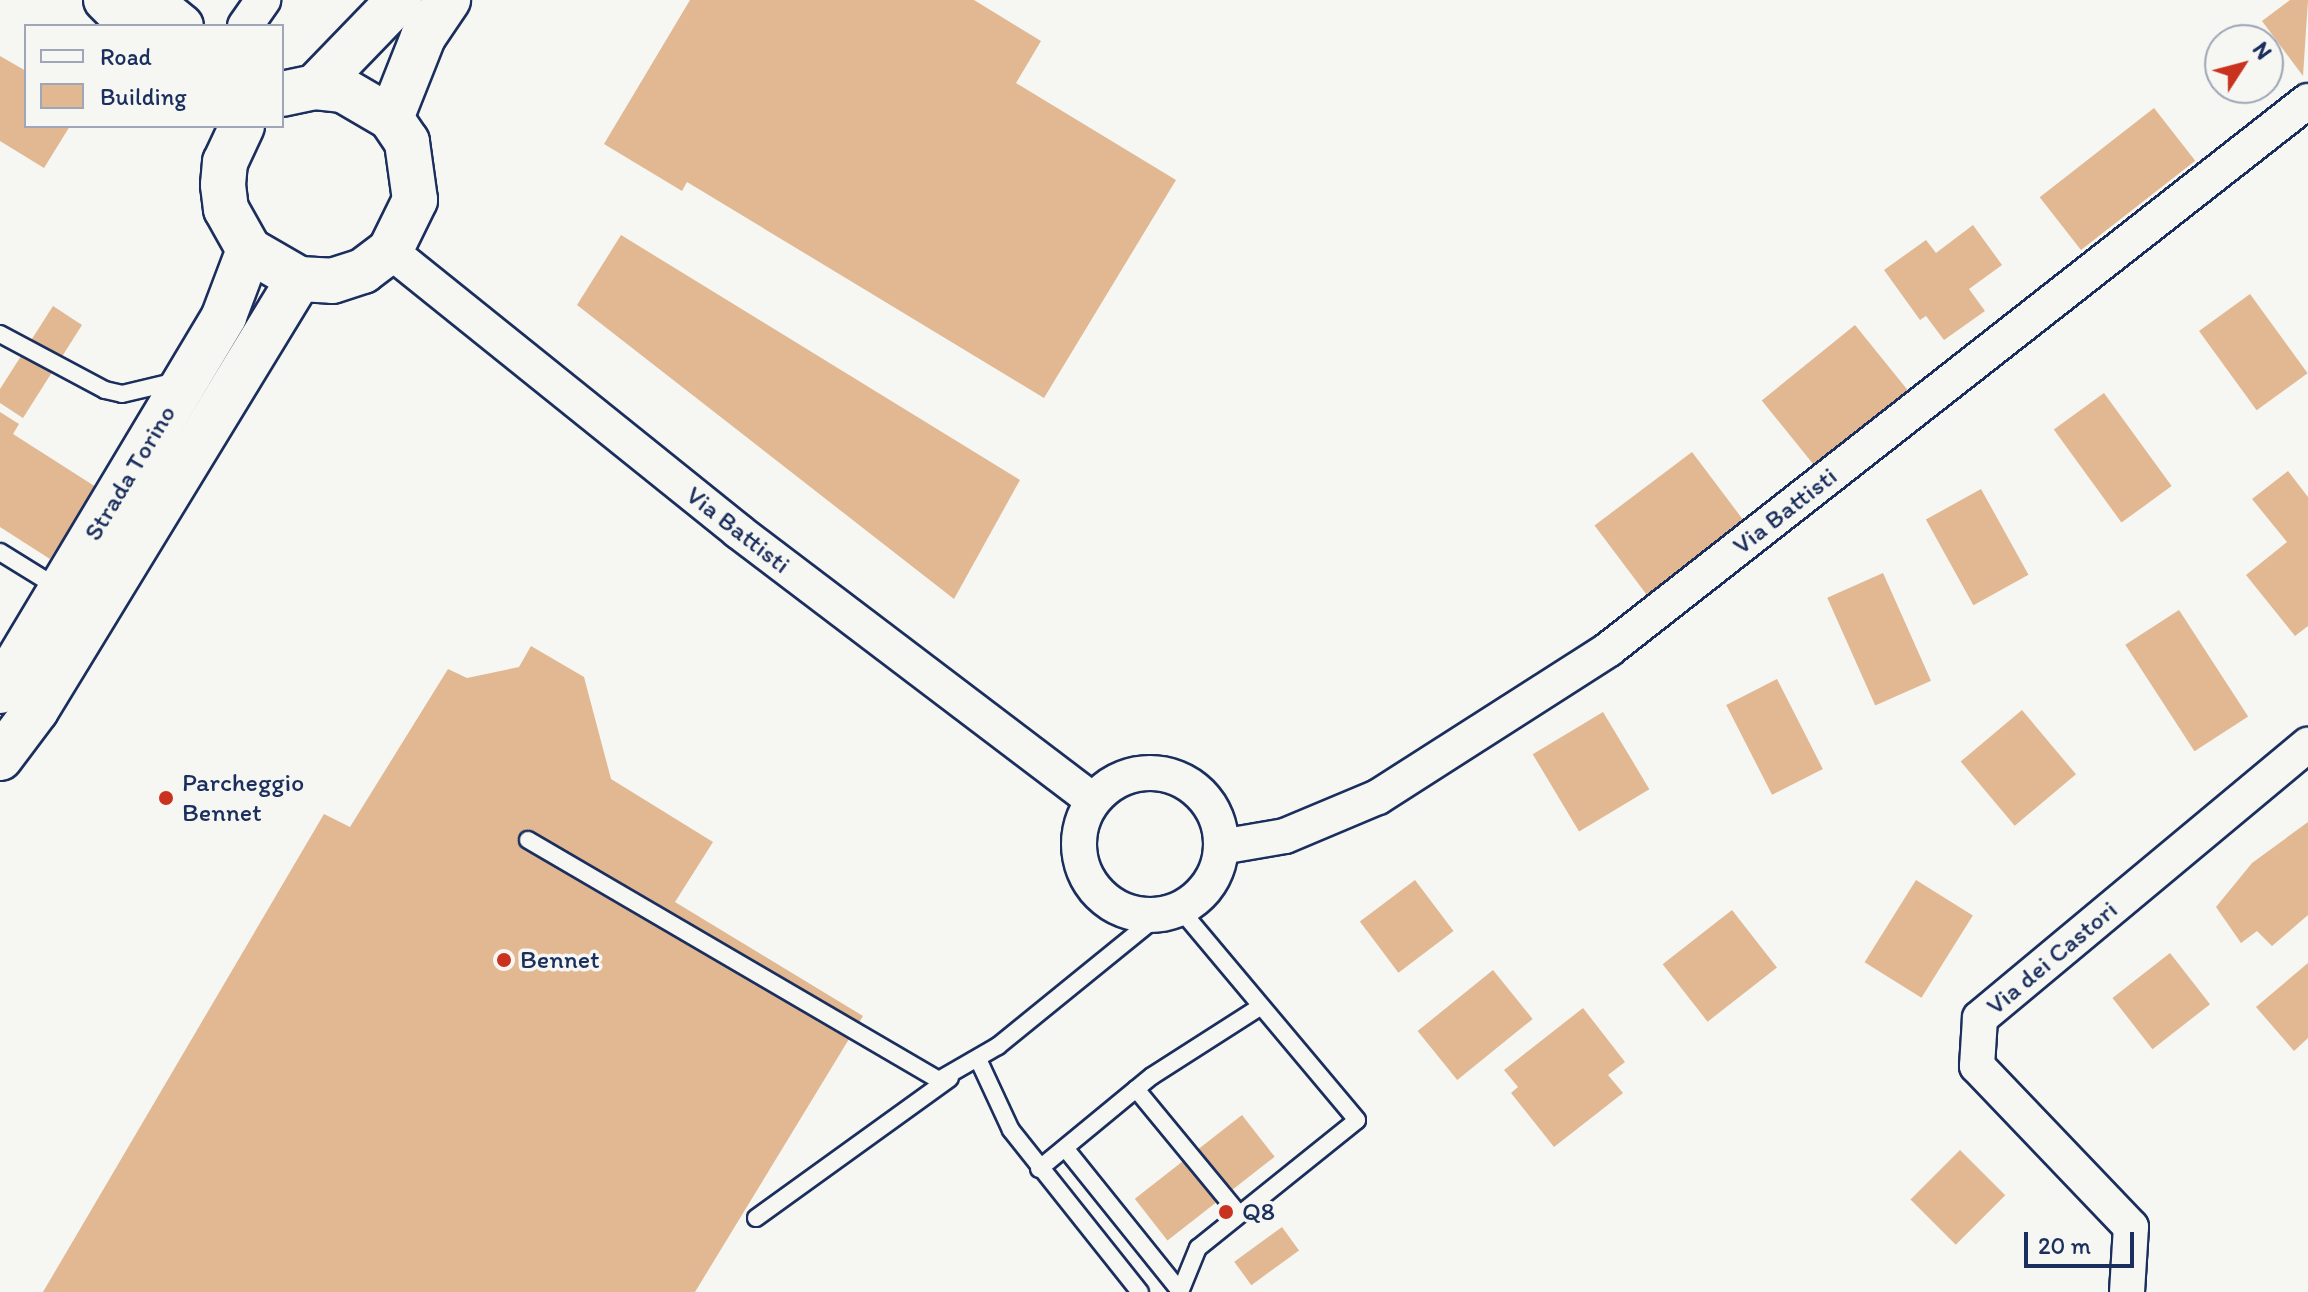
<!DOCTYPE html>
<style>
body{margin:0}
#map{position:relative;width:2308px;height:1292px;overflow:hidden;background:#f6f6f2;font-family:Itim,sans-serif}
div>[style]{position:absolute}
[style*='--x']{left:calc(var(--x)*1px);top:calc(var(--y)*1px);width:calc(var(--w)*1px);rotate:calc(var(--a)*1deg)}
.building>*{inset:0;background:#e1b892;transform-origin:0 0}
.roads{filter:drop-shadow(2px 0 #1b2f5e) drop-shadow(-2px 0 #1b2f5e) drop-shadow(0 2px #1b2f5e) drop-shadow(0 -2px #1b2f5e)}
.service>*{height:16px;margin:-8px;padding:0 8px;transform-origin:8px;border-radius:8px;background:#f6f6f2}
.minor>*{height:34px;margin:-17px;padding:0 17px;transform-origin:17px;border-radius:17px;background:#f6f6f2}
.minor>.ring{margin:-17px;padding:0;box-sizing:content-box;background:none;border:34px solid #f6f6f2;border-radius:50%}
.tertiary>*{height:42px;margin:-21px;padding:0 21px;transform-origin:21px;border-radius:21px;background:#f6f6f2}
.secondary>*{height:44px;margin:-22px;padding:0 22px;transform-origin:22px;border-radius:22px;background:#f6f6f2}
.dots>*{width:22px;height:22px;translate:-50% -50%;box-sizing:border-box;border:4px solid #f6f6f2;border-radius:50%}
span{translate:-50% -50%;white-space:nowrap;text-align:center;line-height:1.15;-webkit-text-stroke:7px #f6f6f2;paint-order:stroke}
.street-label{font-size:26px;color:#1b2f5e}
.poi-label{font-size:26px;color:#1b2f5e}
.left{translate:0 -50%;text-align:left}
.legend{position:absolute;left:24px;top:24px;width:260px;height:104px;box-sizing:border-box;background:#f6f6f2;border:2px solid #9ea6b7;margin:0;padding:10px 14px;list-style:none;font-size:24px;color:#1b2f5e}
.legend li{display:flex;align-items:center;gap:16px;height:40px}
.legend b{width:40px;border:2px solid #9ea6b7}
.north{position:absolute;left:2204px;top:24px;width:80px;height:80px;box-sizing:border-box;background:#f6f6f2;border:2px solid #9ea6b7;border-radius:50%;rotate:54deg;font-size:22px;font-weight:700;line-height:32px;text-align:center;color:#1b2f5e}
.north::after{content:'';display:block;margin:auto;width:28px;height:36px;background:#c8321e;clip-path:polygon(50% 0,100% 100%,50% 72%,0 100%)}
.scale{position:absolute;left:2024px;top:1232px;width:110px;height:36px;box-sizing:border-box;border:4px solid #1b2f5e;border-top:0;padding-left:10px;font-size:24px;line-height:28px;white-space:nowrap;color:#1b2f5e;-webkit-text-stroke:6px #f6f6f2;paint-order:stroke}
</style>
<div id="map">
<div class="building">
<div style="clip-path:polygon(690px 0,974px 0,1041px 41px,1016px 83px,1176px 180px,1044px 398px,687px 182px,682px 191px,604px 144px)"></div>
<div style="clip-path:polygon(2290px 0,2308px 0,2303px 76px,2262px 21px)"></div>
<div style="clip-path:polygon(0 56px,26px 71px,26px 126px,70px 126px,44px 168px,0 141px)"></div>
<div style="left:2154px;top:108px;width:67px;height:145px;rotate:52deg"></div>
<div style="clip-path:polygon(1973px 225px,2002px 265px,1969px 289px,1985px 311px,1944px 340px,1926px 316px,1920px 320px,1884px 270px,1926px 240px,1936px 253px)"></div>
<div style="clip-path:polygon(621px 235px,1020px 480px,954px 599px,577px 305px)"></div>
<div style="left:2250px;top:294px;width:98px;height:63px;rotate:54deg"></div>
<div style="clip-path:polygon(53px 306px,82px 325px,23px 418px,0 403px,0 389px)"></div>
<div style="left:1855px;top:325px;width:89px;height:120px;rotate:51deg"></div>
<div style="left:2104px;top:393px;width:115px;height:62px;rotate:54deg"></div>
<div style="clip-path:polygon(0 412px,19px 424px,13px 434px,96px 487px,50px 559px,0 527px)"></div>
<div style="left:1692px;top:452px;width:87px;height:122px;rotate:53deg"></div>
<div style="clip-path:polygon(2288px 471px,2308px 497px,2308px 626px,2295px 636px,2246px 575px,2287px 542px,2252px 499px)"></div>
<div style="left:1981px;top:489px;width:98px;height:63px;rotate:61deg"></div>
<div style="left:1883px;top:573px;width:118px;height:61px;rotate:66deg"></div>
<div style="left:2179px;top:610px;width:127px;height:64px;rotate:57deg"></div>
<div style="clip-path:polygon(531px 646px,584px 677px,611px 779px,713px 842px,675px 902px,863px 1016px,695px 1292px,43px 1292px,324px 814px,350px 827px,448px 669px,467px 678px,519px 667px)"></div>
<div style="left:1777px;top:679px;width:101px;height:57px;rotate:63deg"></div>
<div style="left:2022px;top:710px;width:84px;height:80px;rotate:50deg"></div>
<div style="left:1603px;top:712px;width:90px;height:82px;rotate:59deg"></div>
<div style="clip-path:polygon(2308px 822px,2308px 915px,2272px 946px,2257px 931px,2241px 943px,2216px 907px,2252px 863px)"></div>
<div style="left:1415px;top:880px;width:64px;height:69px;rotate:53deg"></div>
<div style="left:1916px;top:880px;width:67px;height:97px;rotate:32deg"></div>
<div style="left:1732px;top:910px;width:73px;height:88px;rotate:52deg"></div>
<div style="left:2170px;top:953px;width:65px;height:73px;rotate:52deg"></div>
<div style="clip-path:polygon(2308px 963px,2308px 1038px,2294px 1051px,2256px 1007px)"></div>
<div style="left:1493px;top:970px;width:63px;height:97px;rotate:51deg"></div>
<div style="clip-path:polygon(1583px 1008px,1625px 1062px,1608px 1075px,1623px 1093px,1554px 1147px,1511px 1093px,1518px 1087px,1504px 1070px)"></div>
<div style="left:1242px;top:1115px;width:53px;height:136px;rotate:52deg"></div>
<div style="left:1960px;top:1150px;width:64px;height:70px;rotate:45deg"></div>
<div style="left:1282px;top:1227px;width:29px;height:59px;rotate:54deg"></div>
</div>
<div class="roads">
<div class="service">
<div style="--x:0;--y:334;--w:119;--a:28.1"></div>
<div style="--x:105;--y:390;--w:17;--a:13"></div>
<div style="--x:122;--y:394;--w:57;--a:-13.3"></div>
<div style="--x:0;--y:552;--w:70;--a:31.7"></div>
<div style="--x:528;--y:840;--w:476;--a:30.3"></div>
<div style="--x:939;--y:1080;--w:68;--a:-30"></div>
<div style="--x:998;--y:1046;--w:208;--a:-39.1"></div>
<div style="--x:978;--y:1059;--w:78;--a:65.1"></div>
<div style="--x:1011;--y:1130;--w:207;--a:51.5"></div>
<div style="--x:1136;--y:1089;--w:162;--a:50.5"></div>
<div style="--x:1065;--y:1148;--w:184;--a:51.2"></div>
<div style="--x:1039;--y:1169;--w:146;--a:-39.5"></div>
<div style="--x:1152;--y:1076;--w:128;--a:-32.6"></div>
<div style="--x:756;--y:1218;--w:239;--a:-35.8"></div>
<div style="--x:1180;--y:1292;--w:48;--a:-67.8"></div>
<div style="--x:1198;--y:1248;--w:204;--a:-38.8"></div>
<div style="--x:1357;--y:1120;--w:275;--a:-130"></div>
</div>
<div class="minor">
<div style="--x:245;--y:26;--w:32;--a:-55"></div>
<div style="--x:390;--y:251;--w:447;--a:38.8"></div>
<div style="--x:738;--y:531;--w:445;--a:37.2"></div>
<div class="ring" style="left:1079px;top:773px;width:108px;height:108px"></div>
<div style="--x:1221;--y:847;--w:65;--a:-9.8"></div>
<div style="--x:1285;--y:836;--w:101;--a:-22.8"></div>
<div style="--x:1378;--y:797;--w:274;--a:-32.6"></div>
<div style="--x:1609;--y:649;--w:888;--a:-38.1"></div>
<div style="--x:2127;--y:1292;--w:65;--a:-86.5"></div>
<div style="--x:2131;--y:1227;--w:223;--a:-133.7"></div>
<div style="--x:1977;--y:1066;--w:48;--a:-86.4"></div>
<div style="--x:1980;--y:1018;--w:427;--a:-39.8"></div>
</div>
<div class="tertiary">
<div style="--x:105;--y:0;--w:37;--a:45"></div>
<div style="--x:150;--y:0;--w:41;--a:39.1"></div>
</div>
<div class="secondary">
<div style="--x:315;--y:87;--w:121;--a:-46"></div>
<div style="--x:391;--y:118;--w:87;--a:-68.4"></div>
<div style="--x:423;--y:37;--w:45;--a:-56"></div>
<div style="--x:242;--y:126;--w:40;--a:115"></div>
<div style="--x:225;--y:162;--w:23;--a:95"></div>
<div style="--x:223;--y:185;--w:24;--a:83"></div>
<div style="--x:226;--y:209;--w:47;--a:60.7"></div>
<div style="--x:249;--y:250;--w:58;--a:30.1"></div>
<div style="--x:299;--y:279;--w:33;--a:3"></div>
<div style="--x:332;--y:281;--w:33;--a:-18"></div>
<div style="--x:363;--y:271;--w:34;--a:-37"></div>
<div style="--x:390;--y:251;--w:57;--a:-63.9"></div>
<div style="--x:415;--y:200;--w:59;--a:-97.9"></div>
<div style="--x:407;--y:142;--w:29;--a:-124"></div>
<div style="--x:391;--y:118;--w:56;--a:-149.7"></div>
<div style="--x:343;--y:90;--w:28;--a:-174"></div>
<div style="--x:315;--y:87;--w:34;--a:168"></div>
<div style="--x:0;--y:691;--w:437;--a:-59.1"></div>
<div style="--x:224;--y:316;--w:71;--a:-69.3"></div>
<div style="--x:0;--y:758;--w:60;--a:-53.1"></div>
<div style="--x:36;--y:710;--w:505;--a:-58.61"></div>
</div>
</div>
<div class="dots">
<div style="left:166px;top:798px;background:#c8321e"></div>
<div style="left:504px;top:960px;background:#c8321e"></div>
<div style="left:1226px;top:1212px;background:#c8321e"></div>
</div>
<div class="street-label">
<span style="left:130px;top:473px;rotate:-59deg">Strada Torino</span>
<span style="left:1785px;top:511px;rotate:-38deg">Via Battisti</span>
<span style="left:738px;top:530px;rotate:38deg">Via Battisti</span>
<span style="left:2052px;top:958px;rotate:-40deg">Via dei Castori</span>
</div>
<div class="poi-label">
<span class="left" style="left:182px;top:798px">Parcheggio<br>Bennet</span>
<span class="left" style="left:520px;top:960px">Bennet</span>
<span class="left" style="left:1242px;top:1212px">Q8</span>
</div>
<ul class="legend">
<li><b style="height:10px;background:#f6f6f2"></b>Road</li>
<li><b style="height:22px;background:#e1b892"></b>Building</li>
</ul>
<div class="north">N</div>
<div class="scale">20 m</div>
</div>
